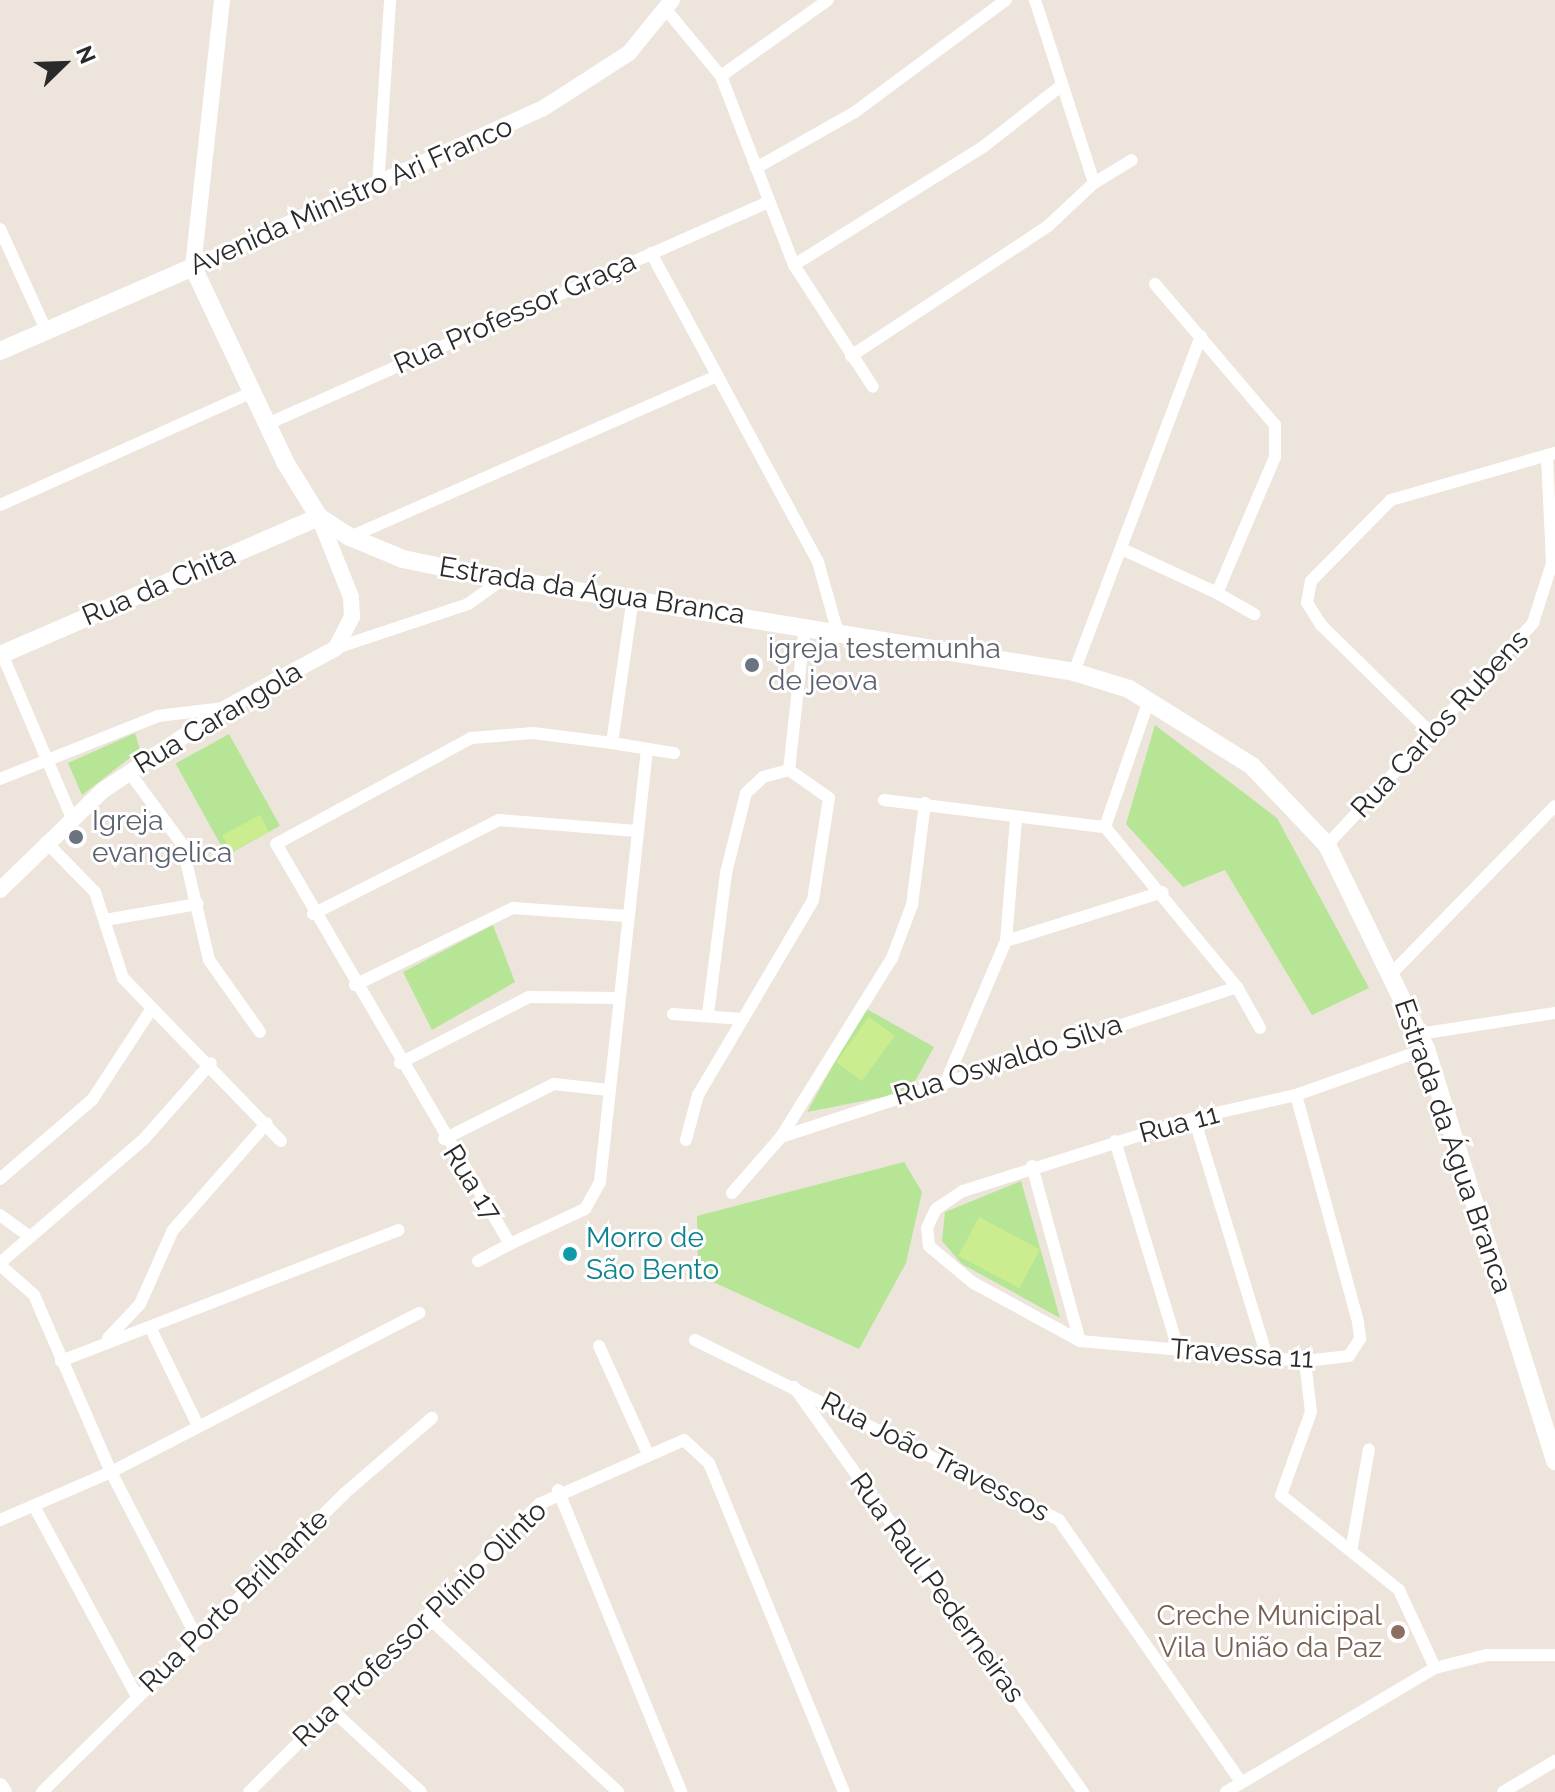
<!DOCTYPE html>
<meta charset="utf-8">
<style>
body{margin:0}
#map{position:relative;width:1555px;height:1792px;overflow:hidden;background:#ede4db;font-family:Raleway,sans-serif}
div>[style]{position:absolute}
[style*='--x']{left:calc(var(--x)*1px);top:calc(var(--y)*1px);width:calc(var(--w)*1px);rotate:calc(var(--a)*1deg)}
.green>*{inset:0;background:#b5e595;transform-origin:0 0}
.pitch>*{inset:0;background:#cbed90;transform-origin:0 0}
.minor>*{height:12px;margin:-6px;padding:0 6px;transform-origin:6px;border-radius:6px;background:#fff}
.tertiary>*{height:16px;margin:-8px;padding:0 8px;transform-origin:8px;border-radius:8px;background:#fff}
.secondary>*{height:18px;margin:-9px;padding:0 9px;transform-origin:9px;border-radius:9px;background:#fff}
.dots>*{width:22px;height:22px;translate:-50% -50%;box-sizing:border-box;border:4px solid #fff;border-radius:50%}
span{translate:-50% -50%;white-space:nowrap;text-align:center;line-height:1.15;-webkit-text-stroke:6px #fff;paint-order:stroke}
.street-label{font-size:28px;color:#2a2a2a}
.worship-label{font-size:28px;color:#5b616d}
.left{translate:0 -50%;text-align:left}
.culture-label{font-size:28px;color:#0d838f}
.education-label{font-size:28px;color:#785e54}
.right{translate:-100% -50%;text-align:right}
.north{position:absolute;left:24px;top:24px;width:80px;height:80px;-webkit-text-stroke:6px #fff;paint-order:stroke;rotate:67deg;font-size:22px;font-weight:700;line-height:32px;text-align:center;color:#2a2a2a}
.north::after{content:'';display:block;margin:auto;width:28px;height:36px;background:#2a2a2a;clip-path:polygon(50% 0,100% 100%,50% 72%,0 100%)}
</style>
<div id="map">
<div class="green">
<div style="clip-path:polygon(1155px 725px,1277px 818px,1369px 988px,1312px 1015px,1225px 870px,1183px 887px,1126px 824px)"></div>
<div style="clip-path:polygon(135px 733px,140px 750px,82px 795px,68px 763px)"></div>
<div style="left:229px;top:734px;width:105px;height:61px;rotate:61deg"></div>
<div style="clip-path:polygon(493px 925px,515px 982px,432px 1030px,403px 972px)"></div>
<div style="clip-path:polygon(865px 1008px,934px 1047px,909px 1092px,807px 1112px)"></div>
<div style="clip-path:polygon(904px 1162px,922px 1192px,906px 1263px,859px 1349px,698px 1275px,697px 1216px)"></div>
<div style="clip-path:polygon(1021px 1181px,1060px 1318px,962px 1264px,942px 1241px,945px 1212px)"></div>
</div>
<div class="pitch">
<div style="left:260px;top:815px;width:19px;height:43px;rotate:62deg"></div>
<div style="left:869px;top:1017px;width:32px;height:56px;rotate:36deg"></div>
<div style="left:979px;top:1217px;width:69px;height:44px;rotate:28deg"></div>
</div>
<div class="minor">
<div style="--x:1035;--y:0;--w:192;--a:72.1"></div>
<div style="--x:668;--y:12;--w:83;--a:50.4"></div>
<div style="--x:721;--y:76;--w:203;--a:68.9"></div>
<div style="--x:794;--y:265;--w:145;--a:57.1"></div>
<div style="--x:721;--y:76;--w:131;--a:-35.4"></div>
<div style="--x:756;--y:168;--w:114;--a:-29.5"></div>
<div style="--x:855;--y:112;--w:188;--a:-36.6"></div>
<div style="--x:378;--y:187;--w:187;--a:-86.3"></div>
<div style="--x:0;--y:229;--w:111;--a:65.5"></div>
<div style="--x:651;--y:253;--w:351;--a:61.6"></div>
<div style="--x:818;--y:562;--w:74;--a:74.3"></div>
<div style="--x:794;--y:265;--w:223;--a:-32"></div>
<div style="--x:983;--y:147;--w:100;--a:-38.1"></div>
<div style="--x:1155;--y:284;--w:185;--a:49.6"></div>
<div style="--x:1275;--y:425;--w:32;--a:90"></div>
<div style="--x:1275;--y:457;--w:148;--a:113.1"></div>
<div style="--x:1217;--y:593;--w:43;--a:29.6"></div>
<div style="--x:851;--y:356;--w:236;--a:-33.4"></div>
<div style="--x:1048;--y:226;--w:63;--a:-43.1"></div>
<div style="--x:1094;--y:183;--w:44;--a:-31.2"></div>
<div style="--x:265;--y:425;--w:548;--a:-23.9"></div>
<div style="--x:0;--y:505;--w:274;--a:-24.1"></div>
<div style="--x:350;--y:537;--w:400;--a:-23.7"></div>
<div style="--x:1124;--y:550;--w:102;--a:24.8"></div>
<div style="--x:336;--y:648;--w:139;--a:-18.4"></div>
<div style="--x:468;--y:604;--w:43;--a:-35.5"></div>
<div style="--x:2;--y:654;--w:176;--a:66.9"></div>
<div style="--x:1074;--y:672;--w:359;--a:-69.3"></div>
<div style="--x:1431;--y:733;--w:154;--a:-135.5"></div>
<div style="--x:1321;--y:625;--w:26;--a:-122"></div>
<div style="--x:1307;--y:603;--w:22;--a:-80"></div>
<div style="--x:1311;--y:581;--w:114;--a:-45.4"></div>
<div style="--x:1391;--y:500;--w:171;--a:-16"></div>
<div style="--x:612;--y:743;--w:147;--a:-81.8"></div>
<div style="--x:647;--y:749;--w:436;--a:96.2"></div>
<div style="--x:600;--y:1182;--w:31;--a:119"></div>
<div style="--x:585;--y:1209;--w:83;--a:155"></div>
<div style="--x:510;--y:1244;--w:463;--a:-120.3"></div>
<div style="--x:276;--y:844;--w:222;--a:-28.5"></div>
<div style="--x:471;--y:738;--w:62;--a:-4.6"></div>
<div style="--x:533;--y:733;--w:80;--a:7.2"></div>
<div style="--x:612;--y:743;--w:63;--a:9.2"></div>
<div style="--x:129;--y:772;--w:89;--a:53.6"></div>
<div style="--x:182;--y:844;--w:119;--a:76.9"></div>
<div style="--x:209;--y:960;--w:88;--a:54.7"></div>
<div style="--x:0;--y:779;--w:170;--a:-21.7"></div>
<div style="--x:158;--y:716;--w:66;--a:-6.9"></div>
<div style="--x:884;--y:800;--w:223;--a:7"></div>
<div style="--x:1105;--y:827;--w:207;--a:50.5"></div>
<div style="--x:1237;--y:987;--w:47;--a:60.7"></div>
<div style="--x:1105;--y:827;--w:134;--a:-70.9"></div>
<div style="--x:46;--y:842;--w:70;--a:45.6"></div>
<div style="--x:95;--y:892;--w:90;--a:72"></div>
<div style="--x:123;--y:978;--w:227;--a:45.9"></div>
<div style="--x:1327;--y:845;--w:303;--a:-47.1"></div>
<div style="--x:1533;--y:623;--w:63;--a:-72.4"></div>
<div style="--x:1552;--y:563;--w:108;--a:-92.7"></div>
<div style="--x:313;--y:914;--w:208;--a:-26.8"></div>
<div style="--x:499;--y:820;--w:138;--a:4.6"></div>
<div style="--x:105;--y:920;--w:94;--a:-9.8"></div>
<div style="--x:1006;--y:941;--w:164;--a:-17.4"></div>
<div style="--x:1392;--y:973;--w:233;--a:-45.7"></div>
<div style="--x:355;--y:985;--w:176;--a:-26"></div>
<div style="--x:513;--y:908;--w:114;--a:4"></div>
<div style="--x:673;--y:1014;--w:70;--a:4.1"></div>
<div style="--x:743;--y:1019;--w:138;--a:-59.5"></div>
<div style="--x:813;--y:900;--w:103;--a:-81.1"></div>
<div style="--x:829;--y:798;--w:49;--a:-145"></div>
<div style="--x:789;--y:770;--w:145;--a:-83.7"></div>
<div style="--x:708;--y:1014;--w:142;--a:-82.7"></div>
<div style="--x:726;--y:873;--w:82;--a:-76"></div>
<div style="--x:746;--y:793;--w:23;--a:-43"></div>
<div style="--x:763;--y:777;--w:27;--a:-15"></div>
<div style="--x:1419;--y:1034;--w:138;--a:-8.8"></div>
<div style="--x:400;--y:1063;--w:145;--a:-27.1"></div>
<div style="--x:529;--y:997;--w:90;--a:0.6"></div>
<div style="--x:947;--y:1079;--w:150;--a:-66.9"></div>
<div style="--x:1006;--y:941;--w:122;--a:-85.3"></div>
<div style="--x:1296;--y:1095;--w:235;--a:74.7"></div>
<div style="--x:1358;--y:1322;--w:17;--a:83"></div>
<div style="--x:1360;--y:1339;--w:20;--a:123"></div>
<div style="--x:1349;--y:1356;--w:44;--a:173.5"></div>
<div style="--x:1305;--y:1361;--w:226;--a:-174.9"></div>
<div style="--x:1080;--y:1341;--w:123;--a:-151.4"></div>
<div style="--x:972;--y:1282;--w:56;--a:-140.1"></div>
<div style="--x:929;--y:1246;--w:18;--a:-96"></div>
<div style="--x:927;--y:1228;--w:21;--a:-65"></div>
<div style="--x:936;--y:1209;--w:32;--a:-34"></div>
<div style="--x:963;--y:1191;--w:242;--a:-17.5"></div>
<div style="--x:1194;--y:1118;--w:105;--a:-12.7"></div>
<div style="--x:1296;--y:1095;--w:138;--a:-19.5"></div>
<div style="--x:1194;--y:1118;--w:250;--a:73"></div>
<div style="--x:781;--y:1137;--w:480;--a:-18.2"></div>
<div style="--x:444;--y:1139;--w:123;--a:-26.6"></div>
<div style="--x:554;--y:1084;--w:55;--a:6.2"></div>
<div style="--x:686;--y:1140;--w:47;--a:-75.1"></div>
<div style="--x:698;--y:1095;--w:88;--a:-59.4"></div>
<div style="--x:1115;--y:1141;--w:217;--a:73.1"></div>
<div style="--x:1032;--y:1166;--w:181;--a:74.7"></div>
<div style="--x:0;--y:1179;--w:121;--a:-40.7"></div>
<div style="--x:92;--y:1100;--w:108;--a:-56.8"></div>
<div style="--x:732;--y:1193;--w:74;--a:-48.8"></div>
<div style="--x:781;--y:1137;--w:211;--a:-58.2"></div>
<div style="--x:892;--y:958;--w:57;--a:-69.3"></div>
<div style="--x:912;--y:905;--w:103;--a:-82.7"></div>
<div style="--x:0;--y:1215;--w:32;--a:36"></div>
<div style="--x:478;--y:1261;--w:36;--a:-28"></div>
<div style="--x:0;--y:1263;--w:190;--a:-40.7"></div>
<div style="--x:144;--y:1139;--w:101;--a:-48.6"></div>
<div style="--x:0;--y:1265;--w:45;--a:41.4"></div>
<div style="--x:34;--y:1295;--w:193;--a:66.5"></div>
<div style="--x:111;--y:1472;--w:189;--a:62.6"></div>
<div style="--x:151;--y:1329;--w:108;--a:64.1"></div>
<div style="--x:108;--y:1338;--w:47;--a:-46.7"></div>
<div style="--x:140;--y:1304;--w:81;--a:-66"></div>
<div style="--x:173;--y:1230;--w:142;--a:-48.7"></div>
<div style="--x:695;--y:1340;--w:406;--a:26.3"></div>
<div style="--x:1059;--y:1520;--w:319;--a:55.2"></div>
<div style="--x:599;--y:1346;--w:119;--a:65.6"></div>
<div style="--x:61;--y:1361;--w:362;--a:-21.2"></div>
<div style="--x:1305;--y:1361;--w:51;--a:83.3"></div>
<div style="--x:1311;--y:1412;--w:88;--a:109.9"></div>
<div style="--x:1281;--y:1495;--w:151;--a:38.8"></div>
<div style="--x:1399;--y:1590;--w:86;--a:65.2"></div>
<div style="--x:794;--y:1387;--w:498;--a:54.5"></div>
<div style="--x:558;--y:1490;--w:326;--a:67.8"></div>
<div style="--x:34;--y:1506;--w:215;--a:61.6"></div>
<div style="--x:0;--y:1520;--w:121;--a:-23.4"></div>
<div style="--x:111;--y:1472;--w:347;--a:-27.3"></div>
<div style="--x:1352;--y:1546;--w:98;--a:-80.1"></div>
<div style="--x:428;--y:1617;--w:258;--a:42.6"></div>
<div style="--x:331;--y:1709;--w:122;--a:42.7"></div>
<div style="--x:42;--y:1792;--w:426;--a:-44.6"></div>
<div style="--x:345;--y:1493;--w:115;--a:-40.8"></div>
<div style="--x:249;--y:1792;--w:409;--a:-44.8"></div>
<div style="--x:539;--y:1504;--w:158;--a:-23.8"></div>
<div style="--x:684;--y:1440;--w:34;--a:43"></div>
<div style="--x:709;--y:1463;--w:356;--a:67.7"></div>
<div style="--x:1226;--y:1792;--w:243;--a:-30.7"></div>
<div style="--x:1435;--y:1668;--w:54;--a:-14"></div>
<div style="--x:1487;--y:1655;--w:68;--a:0"></div>
<div style="--x:1503;--y:1792;--w:61;--a:-30.8"></div>
</div>
<div class="tertiary">
<div style="--x:222;--y:0;--w:269;--a:96.2"></div>
<div style="--x:193;--y:267;--w:383;--a:-24.4"></div>
<div style="--x:542;--y:109;--w:103;--a:-32.8"></div>
<div style="--x:629;--y:53;--w:68;--a:-50.9"></div>
<div style="--x:0;--y:890;--w:142;--a:-44.1"></div>
<div style="--x:102;--y:791;--w:149;--a:-33.8"></div>
<div style="--x:226;--y:708;--w:125;--a:-28.6"></div>
<div style="--x:336;--y:648;--w:35;--a:-63"></div>
<div style="--x:352;--y:617;--w:20;--a:-93"></div>
<div style="--x:351;--y:597;--w:86;--a:-111.8"></div>
<div style="--x:0;--y:1786;--w:7;--a:56"></div>
</div>
<div class="secondary">
<div style="--x:0;--y:351;--w:210;--a:-23.5"></div>
<div style="--x:193;--y:267;--w:216;--a:64.7"></div>
<div style="--x:285;--y:462;--w:65;--a:58.3"></div>
<div style="--x:319;--y:517;--w:37;--a:33"></div>
<div style="--x:350;--y:537;--w:57;--a:22.5"></div>
<div style="--x:403;--y:559;--w:79;--a:11.7"></div>
<div style="--x:480;--y:575;--w:602;--a:9.27"></div>
<div style="--x:1074;--y:672;--w:58;--a:17.2"></div>
<div style="--x:1129;--y:689;--w:145;--a:32"></div>
<div style="--x:1252;--y:766;--w:109;--a:46.5"></div>
<div style="--x:1327;--y:845;--w:227;--a:64.1"></div>
<div style="--x:1426;--y:1049;--w:432;--a:72.6"></div>
<div style="--x:0;--y:655;--w:348;--a:-23.4"></div>
</div>
<div class="dots">
<div style="left:752px;top:665px;background:#6b7280"></div>
<div style="left:76px;top:837px;background:#6b7280"></div>
<div style="left:570px;top:1254px;background:#0f9aa8"></div>
<div style="left:1398px;top:1632px;background:#8d6e63"></div>
</div>
<div class="street-label">
<span style="left:351px;top:196px;rotate:-24deg">Avenida Ministro Ari Franco</span>
<span style="left:515px;top:313px;rotate:-24deg">Rua Professor Graça</span>
<span style="left:159px;top:586px;rotate:-23deg">Rua da Chita</span>
<span style="left:592px;top:591px;rotate:9deg">Estrada da Água Branca</span>
<span style="left:218px;top:718px;rotate:-31deg">Rua Carangola</span>
<span style="left:1440px;top:724px;rotate:-47deg">Rua Carlos Rubens</span>
<span style="left:1008px;top:1060px;rotate:-18deg">Rua Oswaldo Silva</span>
<span style="left:1179px;top:1124px;rotate:-15deg">Rua 11</span>
<span style="left:1453px;top:1146px;rotate:71deg">Estrada da Água Branca</span>
<span style="left:472px;top:1183px;rotate:58deg">Rua 17</span>
<span style="left:1242px;top:1354px;rotate:4deg">Travessa 11</span>
<span style="left:935px;top:1457px;rotate:27deg">Rua João Travessos</span>
<span style="left:937px;top:1588px;rotate:54deg">Rua Raul Pederneiras</span>
<span style="left:234px;top:1601px;rotate:-44deg">Rua Porto Brilhante</span>
<span style="left:420px;top:1624px;rotate:-44deg">Rua Professor Plínio Olinto</span>
</div>
<div class="worship-label">
<span class="left" style="left:768px;top:665px">igreja testemunha<br>de jeova</span>
<span class="left" style="left:92px;top:837px">Igreja<br>evangelica</span>
</div>
<div class="culture-label">
<span class="left" style="left:586px;top:1254px">Morro de<br>São Bento</span>
</div>
<div class="education-label">
<span class="right" style="left:1382px;top:1632px">Creche Municipal<br>Vila União da Paz</span>
</div>
<div class="north">N</div>
</div>
